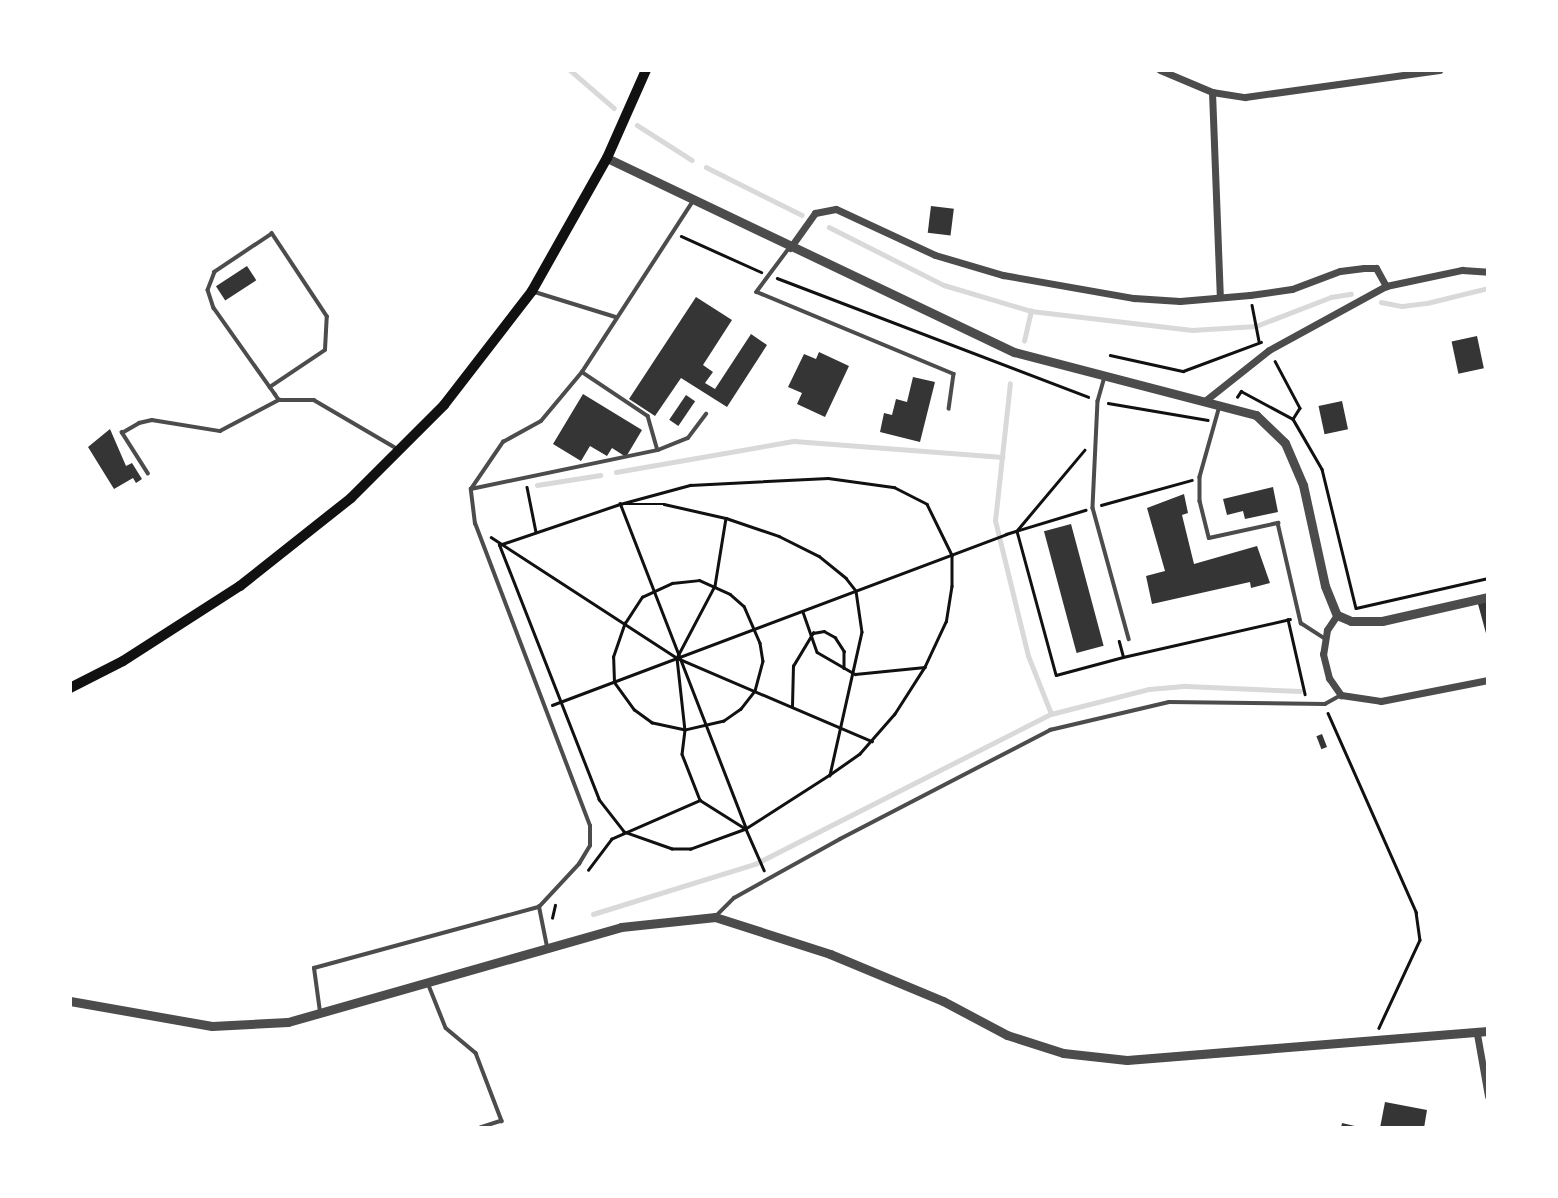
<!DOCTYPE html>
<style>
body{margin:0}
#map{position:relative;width:1558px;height:1198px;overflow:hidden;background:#fff;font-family:Lato,sans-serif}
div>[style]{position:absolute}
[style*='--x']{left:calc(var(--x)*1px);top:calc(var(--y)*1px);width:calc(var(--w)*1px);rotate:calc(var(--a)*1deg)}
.stream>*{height:4.5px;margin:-2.25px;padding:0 2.25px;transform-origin:2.25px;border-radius:2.25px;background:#d9d9d9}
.building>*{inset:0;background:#353535;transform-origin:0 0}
.path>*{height:2.5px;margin:-1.25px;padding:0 1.25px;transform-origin:1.25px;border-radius:1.25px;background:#111}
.service>*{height:3.5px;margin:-1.75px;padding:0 1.75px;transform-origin:1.75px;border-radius:1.75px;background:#4c4c4c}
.minor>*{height:7px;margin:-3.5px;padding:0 3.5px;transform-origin:3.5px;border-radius:3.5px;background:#4c4c4c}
.tertiary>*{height:9px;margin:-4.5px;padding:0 4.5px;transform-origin:4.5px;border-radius:4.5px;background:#4c4c4c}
.primary>*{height:10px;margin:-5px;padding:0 5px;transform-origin:5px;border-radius:5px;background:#111}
span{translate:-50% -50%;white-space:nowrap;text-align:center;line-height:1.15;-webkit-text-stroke:6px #fff;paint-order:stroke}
.frame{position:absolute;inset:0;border:72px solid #fff;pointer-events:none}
</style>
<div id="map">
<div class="stream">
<div style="--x:570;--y:70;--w:58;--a:40.8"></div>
<div style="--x:637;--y:125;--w:65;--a:32.5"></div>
<div style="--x:706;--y:167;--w:107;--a:26.6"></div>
<div style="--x:829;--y:227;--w:129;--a:26.8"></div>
<div style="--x:944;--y:285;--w:91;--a:16.6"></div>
<div style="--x:1031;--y:311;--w:162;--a:6.7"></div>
<div style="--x:1192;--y:330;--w:64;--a:-3.6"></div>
<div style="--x:1256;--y:326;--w:80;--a:-21.1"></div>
<div style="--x:1331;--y:297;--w:20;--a:-9"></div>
<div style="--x:1381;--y:302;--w:21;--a:11"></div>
<div style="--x:1402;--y:306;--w:25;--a:-7"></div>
<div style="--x:1427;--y:303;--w:63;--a:-13.8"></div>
<div style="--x:1024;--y:341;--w:31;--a:-77"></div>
<div style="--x:616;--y:472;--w:181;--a:-9.9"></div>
<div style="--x:794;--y:441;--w:209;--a:4.4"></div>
<div style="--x:537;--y:485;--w:64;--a:-9"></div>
<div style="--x:1051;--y:714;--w:101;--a:-14.3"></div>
<div style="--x:1149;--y:689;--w:37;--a:-5"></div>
<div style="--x:1186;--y:686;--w:114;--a:2.5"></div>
<div style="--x:593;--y:914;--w:170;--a:-17.2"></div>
<div style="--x:755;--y:864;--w:332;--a:-26.9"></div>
<div style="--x:1051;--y:714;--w:62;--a:-111.6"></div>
<div style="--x:1028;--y:656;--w:139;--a:-103.7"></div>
<div style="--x:995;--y:521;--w:138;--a:-83.8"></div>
</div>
<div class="building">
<div style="left:931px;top:206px;width:23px;height:27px;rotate:7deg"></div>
<div style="left:247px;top:266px;width:17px;height:37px;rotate:57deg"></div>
<div style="clip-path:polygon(696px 297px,732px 320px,703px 365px,713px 372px,705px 383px,715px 389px,751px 334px,767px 345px,727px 407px,681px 378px,655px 416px,629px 399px)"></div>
<div style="left:1477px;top:336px;width:33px;height:26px;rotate:78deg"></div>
<div style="clip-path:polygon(819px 352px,849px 366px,825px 417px,797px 404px,802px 393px,788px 387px,804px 354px,816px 359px)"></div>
<div style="clip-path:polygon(913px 377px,935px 382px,920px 442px,880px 432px,884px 413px,892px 415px,896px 399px,907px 402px)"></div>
<div style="clip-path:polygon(583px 394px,642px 430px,626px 457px,612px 448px,607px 456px,590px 446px,581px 461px,553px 444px)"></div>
<div style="left:686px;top:395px;width:11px;height:30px;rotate:34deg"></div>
<div style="left:1342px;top:401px;width:29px;height:24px;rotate:78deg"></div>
<div style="clip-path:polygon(110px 429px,126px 466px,132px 463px,142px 479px,136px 483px,133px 478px,114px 489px,88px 447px)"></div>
<div style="clip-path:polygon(1273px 487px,1278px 512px,1245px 519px,1243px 511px,1227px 515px,1223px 499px)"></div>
<div style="clip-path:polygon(1184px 494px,1188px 513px,1182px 515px,1194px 564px,1257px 546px,1270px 583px,1251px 588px,1250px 582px,1152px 604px,1146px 576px,1165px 571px,1147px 508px)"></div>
<div style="left:1071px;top:524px;width:126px;height:28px;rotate:75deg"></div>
<div style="clip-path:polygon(1488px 601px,1488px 637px,1487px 637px,1478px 604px)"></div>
<div style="left:1322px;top:734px;width:14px;height:6px;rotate:69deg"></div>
<div style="clip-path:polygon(1385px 1102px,1427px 1110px,1424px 1128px,1380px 1128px)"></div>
<div style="clip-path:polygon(1342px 1123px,1359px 1127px,1358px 1128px,1341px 1128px)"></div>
</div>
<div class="path">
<div style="--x:681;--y:236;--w:88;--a:24.2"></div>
<div style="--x:777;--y:278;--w:333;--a:20.9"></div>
<div style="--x:1252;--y:305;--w:36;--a:79"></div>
<div style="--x:1110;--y:355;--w:75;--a:12.4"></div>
<div style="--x:1183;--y:371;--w:83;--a:-20.4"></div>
<div style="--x:1275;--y:361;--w:53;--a:62"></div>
<div style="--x:1300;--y:408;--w:13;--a:122"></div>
<div style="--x:1237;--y:397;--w:7;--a:-56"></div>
<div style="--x:1241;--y:391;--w:59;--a:28.3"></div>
<div style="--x:1293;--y:419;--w:58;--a:59.9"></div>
<div style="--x:1322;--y:469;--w:143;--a:76.3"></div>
<div style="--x:1356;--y:608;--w:135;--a:-12.8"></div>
<div style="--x:1108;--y:403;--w:101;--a:9.6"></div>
<div style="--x:1085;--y:450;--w:106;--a:130"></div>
<div style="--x:1017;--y:531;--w:149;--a:74.8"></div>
<div style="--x:1056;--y:675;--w:69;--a:-15"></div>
<div style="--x:1123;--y:657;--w:16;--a:-105"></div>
<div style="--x:527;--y:487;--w:46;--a:78.7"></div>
<div style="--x:1101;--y:505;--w:94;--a:-15.4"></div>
<div style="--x:726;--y:518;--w:69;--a:99.2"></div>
<div style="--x:715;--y:586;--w:81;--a:117.8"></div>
<div style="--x:677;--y:658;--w:72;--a:83.7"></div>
<div style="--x:685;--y:730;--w:24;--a:97"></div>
<div style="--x:682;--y:754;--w:49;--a:68.6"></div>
<div style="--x:700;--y:800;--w:54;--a:32.2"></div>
<div style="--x:746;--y:829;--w:45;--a:66.3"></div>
<div style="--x:491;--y:537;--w:222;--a:33"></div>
<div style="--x:677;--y:658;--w:212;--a:23.1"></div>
<div style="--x:699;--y:580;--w:34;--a:24"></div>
<div style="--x:730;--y:594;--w:18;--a:41"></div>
<div style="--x:744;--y:606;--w:40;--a:66.6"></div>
<div style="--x:760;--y:643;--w:18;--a:81"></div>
<div style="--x:763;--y:661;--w:31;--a:105"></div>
<div style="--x:755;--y:691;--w:23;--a:128"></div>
<div style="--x:741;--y:709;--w:21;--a:145"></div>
<div style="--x:724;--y:721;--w:40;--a:167"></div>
<div style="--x:685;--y:730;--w:34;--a:-168"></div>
<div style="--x:652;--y:723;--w:22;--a:-144"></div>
<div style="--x:634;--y:710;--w:34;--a:-126"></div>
<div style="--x:614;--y:682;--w:25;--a:-92"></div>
<div style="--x:613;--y:657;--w:36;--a:-71"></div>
<div style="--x:625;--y:623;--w:31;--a:-57"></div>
<div style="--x:642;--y:597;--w:33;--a:-25"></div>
<div style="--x:672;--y:583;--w:27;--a:-6"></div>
<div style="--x:803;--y:612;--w:42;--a:70.7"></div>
<div style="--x:817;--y:652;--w:44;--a:30.1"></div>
<div style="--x:855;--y:674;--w:70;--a:-5.7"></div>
<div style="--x:1288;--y:619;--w:77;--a:77.2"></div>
<div style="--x:1123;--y:657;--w:171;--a:-12.8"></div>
<div style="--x:552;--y:705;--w:485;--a:-20.6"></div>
<div style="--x:1006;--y:534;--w:83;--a:-16.9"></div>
<div style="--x:792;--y:706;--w:40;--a:-88.6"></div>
<div style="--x:793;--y:666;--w:39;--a:-59"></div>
<div style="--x:813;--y:633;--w:11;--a:-10"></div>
<div style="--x:824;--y:631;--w:13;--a:29"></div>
<div style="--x:835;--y:637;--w:17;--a:57"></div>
<div style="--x:844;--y:651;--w:17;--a:90"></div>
<div style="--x:1328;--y:713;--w:218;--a:66.1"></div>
<div style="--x:1416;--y:912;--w:28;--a:82"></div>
<div style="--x:1420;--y:940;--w:97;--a:115"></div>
<div style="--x:746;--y:829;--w:349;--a:-111.2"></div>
<div style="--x:620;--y:504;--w:44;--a:0"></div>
<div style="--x:664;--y:504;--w:64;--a:12.7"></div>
<div style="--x:726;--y:518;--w:56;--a:18.8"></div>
<div style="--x:779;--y:536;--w:45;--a:26.6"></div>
<div style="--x:819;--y:556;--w:35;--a:39"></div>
<div style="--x:846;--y:578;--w:16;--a:52"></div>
<div style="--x:856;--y:591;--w:41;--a:81.7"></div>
<div style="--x:862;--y:632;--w:147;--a:102.6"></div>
<div style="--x:830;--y:775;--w:100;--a:147.3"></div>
<div style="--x:746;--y:829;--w:59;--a:160"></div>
<div style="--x:691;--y:849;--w:19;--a:180"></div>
<div style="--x:672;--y:849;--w:51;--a:-160.5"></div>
<div style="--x:624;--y:832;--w:41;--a:-128"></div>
<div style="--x:599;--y:800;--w:274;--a:-111.4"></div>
<div style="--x:499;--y:545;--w:128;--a:-18.7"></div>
<div style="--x:620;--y:504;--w:73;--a:-15.2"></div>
<div style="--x:690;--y:485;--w:138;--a:-2.9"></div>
<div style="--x:828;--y:478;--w:67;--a:7.8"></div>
<div style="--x:894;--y:487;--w:37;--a:27"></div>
<div style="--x:927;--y:504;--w:57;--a:63.9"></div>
<div style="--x:952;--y:555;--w:31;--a:90"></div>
<div style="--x:952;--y:586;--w:36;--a:99"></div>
<div style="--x:946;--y:622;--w:50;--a:115"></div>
<div style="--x:925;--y:667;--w:56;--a:122.6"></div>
<div style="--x:895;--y:714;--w:53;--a:131.2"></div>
<div style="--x:860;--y:754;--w:37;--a:145"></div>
<div style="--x:588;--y:870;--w:39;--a:-53"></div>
<div style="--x:611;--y:839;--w:97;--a:-23.7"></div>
<div style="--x:552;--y:918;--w:13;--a:-77"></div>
</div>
<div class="service">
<div style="--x:789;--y:249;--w:54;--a:126.7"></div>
<div style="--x:757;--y:292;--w:213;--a:22.6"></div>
<div style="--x:954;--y:374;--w:35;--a:98"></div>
<div style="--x:535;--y:292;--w:85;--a:17.2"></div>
<div style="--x:582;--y:372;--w:79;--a:33.7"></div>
<div style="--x:648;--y:416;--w:35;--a:74"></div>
<div style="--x:1105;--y:377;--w:25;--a:106"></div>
<div style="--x:1098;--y:401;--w:107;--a:92.7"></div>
<div style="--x:1093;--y:508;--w:136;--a:74.6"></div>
<div style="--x:270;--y:387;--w:66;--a:-33.9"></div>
<div style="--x:325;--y:350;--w:33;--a:-87"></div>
<div style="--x:327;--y:317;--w:100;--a:-123.5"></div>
<div style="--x:272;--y:234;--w:69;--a:146.3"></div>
<div style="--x:215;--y:272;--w:19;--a:111"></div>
<div style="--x:208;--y:290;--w:19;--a:72"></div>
<div style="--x:214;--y:308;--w:97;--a:54.7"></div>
<div style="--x:270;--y:387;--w:9;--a:54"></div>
<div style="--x:275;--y:394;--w:7;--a:56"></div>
<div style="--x:1220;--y:406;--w:74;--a:105.7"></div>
<div style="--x:1200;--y:477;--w:24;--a:90"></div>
<div style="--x:1200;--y:501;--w:38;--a:76"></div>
<div style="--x:1209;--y:538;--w:71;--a:-12.3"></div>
<div style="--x:1278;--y:523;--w:103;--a:77"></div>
<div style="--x:1301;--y:623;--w:27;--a:33"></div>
<div style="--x:148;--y:474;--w:49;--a:-122.4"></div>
<div style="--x:122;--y:433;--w:20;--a:-30"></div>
<div style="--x:139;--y:423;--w:13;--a:-13"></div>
<div style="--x:152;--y:420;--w:69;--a:9.2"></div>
<div style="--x:220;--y:431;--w:67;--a:-27.7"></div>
<div style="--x:279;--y:400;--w:35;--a:0"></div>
<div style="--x:314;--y:400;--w:95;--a:30.3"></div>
<div style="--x:471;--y:489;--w:191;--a:-11.8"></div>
<div style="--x:658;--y:450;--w:32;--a:-22"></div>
<div style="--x:688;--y:438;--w:30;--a:-53"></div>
<div style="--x:716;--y:916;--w:25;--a:-45"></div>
<div style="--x:734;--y:898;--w:121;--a:-29.1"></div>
<div style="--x:840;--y:839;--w:237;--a:-27.4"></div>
<div style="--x:1050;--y:730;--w:122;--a:-13.2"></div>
<div style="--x:1169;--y:702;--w:156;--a:0.7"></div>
<div style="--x:1325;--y:704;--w:18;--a:-29"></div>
<div style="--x:547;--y:947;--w:41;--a:-101.3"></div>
<div style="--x:539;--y:907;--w:59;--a:-47.1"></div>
<div style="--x:579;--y:864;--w:21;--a:-59"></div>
<div style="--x:590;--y:846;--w:20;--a:-90"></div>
<div style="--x:590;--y:826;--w:323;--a:-110.8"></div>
<div style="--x:475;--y:524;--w:35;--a:-97"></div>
<div style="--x:471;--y:489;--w:57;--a:-55.8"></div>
<div style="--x:503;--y:442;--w:43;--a:-28.9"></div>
<div style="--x:541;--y:421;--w:64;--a:-50.1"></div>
<div style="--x:582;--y:372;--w:204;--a:-57"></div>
<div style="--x:428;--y:983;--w:48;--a:68.2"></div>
<div style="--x:446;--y:1028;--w:39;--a:40"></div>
<div style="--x:476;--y:1053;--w:73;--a:69.1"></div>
<div style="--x:502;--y:1121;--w:22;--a:162"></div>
<div style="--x:320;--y:1012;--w:44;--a:-97.8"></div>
<div style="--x:314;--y:968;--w:233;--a:-15.2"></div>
</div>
<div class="minor">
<div style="--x:1160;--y:70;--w:56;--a:22.9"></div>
<div style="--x:1212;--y:92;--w:33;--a:9"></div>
<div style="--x:1245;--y:97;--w:196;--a:-7.9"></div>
<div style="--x:1212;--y:92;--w:204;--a:87.8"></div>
<div style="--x:790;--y:248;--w:43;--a:-54.5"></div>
<div style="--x:815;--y:213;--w:21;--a:-11"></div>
<div style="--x:836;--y:209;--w:109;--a:24.9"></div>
<div style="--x:935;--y:255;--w:71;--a:16.4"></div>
<div style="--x:1003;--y:275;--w:133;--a:10"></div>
<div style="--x:1134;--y:298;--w:46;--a:3.7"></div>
<div style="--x:1180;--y:301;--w:70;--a:-4.9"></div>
<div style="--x:1250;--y:295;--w:42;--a:-8.1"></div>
<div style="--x:1292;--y:289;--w:51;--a:-20.6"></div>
<div style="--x:1340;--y:271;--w:24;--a:-7"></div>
<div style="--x:1364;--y:268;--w:12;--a:0"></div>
<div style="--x:1376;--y:268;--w:21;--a:61"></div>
<div style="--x:1206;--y:400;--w:80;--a:-38.4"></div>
<div style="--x:1269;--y:350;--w:133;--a:-28.7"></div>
<div style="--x:1386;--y:286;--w:78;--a:-11.9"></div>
<div style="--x:1462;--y:270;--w:26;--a:4"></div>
<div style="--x:1337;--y:615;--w:18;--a:124"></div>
<div style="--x:1327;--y:630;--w:24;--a:99"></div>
<div style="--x:1323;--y:654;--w:25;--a:76"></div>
<div style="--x:1329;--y:678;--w:21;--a:55"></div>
<div style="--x:1341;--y:695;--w:40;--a:8.5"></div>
<div style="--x:1381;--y:701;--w:109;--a:-11.1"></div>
<div style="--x:1477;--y:1034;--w:63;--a:79.9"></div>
</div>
<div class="tertiary">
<div style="--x:607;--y:158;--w:451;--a:25.5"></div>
<div style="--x:1014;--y:352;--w:250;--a:14.6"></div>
<div style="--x:1256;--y:415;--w:40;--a:44"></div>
<div style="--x:1285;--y:443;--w:46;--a:66.8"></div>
<div style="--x:1303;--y:485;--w:103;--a:77.7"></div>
<div style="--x:1325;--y:586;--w:31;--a:68"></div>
<div style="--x:1337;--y:615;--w:15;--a:23"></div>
<div style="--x:1351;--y:621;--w:31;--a:0"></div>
<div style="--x:1382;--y:621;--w:109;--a:-12.8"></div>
<div style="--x:70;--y:1001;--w:144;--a:10"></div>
<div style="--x:212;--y:1026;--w:76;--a:-3"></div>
<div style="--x:288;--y:1022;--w:346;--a:-15.9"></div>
<div style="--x:621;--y:927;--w:95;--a:-6.1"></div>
<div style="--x:715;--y:917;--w:121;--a:17.8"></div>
<div style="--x:830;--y:954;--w:122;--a:22.6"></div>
<div style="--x:943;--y:1001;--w:72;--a:28"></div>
<div style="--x:1007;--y:1035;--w:59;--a:17.8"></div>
<div style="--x:1063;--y:1053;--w:64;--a:6.2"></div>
<div style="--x:1127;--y:1060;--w:362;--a:-4.6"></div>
</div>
<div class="primary">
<div style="--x:70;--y:688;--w:59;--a:-27"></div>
<div style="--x:123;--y:661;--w:139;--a:-32.7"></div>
<div style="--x:240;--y:586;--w:142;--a:-38.4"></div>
<div style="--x:351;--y:498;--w:132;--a:-45"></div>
<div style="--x:444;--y:405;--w:144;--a:-52.3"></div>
<div style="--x:532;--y:291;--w:153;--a:-60.6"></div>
<div style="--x:607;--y:158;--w:96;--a:-66.1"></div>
</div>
<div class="frame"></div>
</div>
